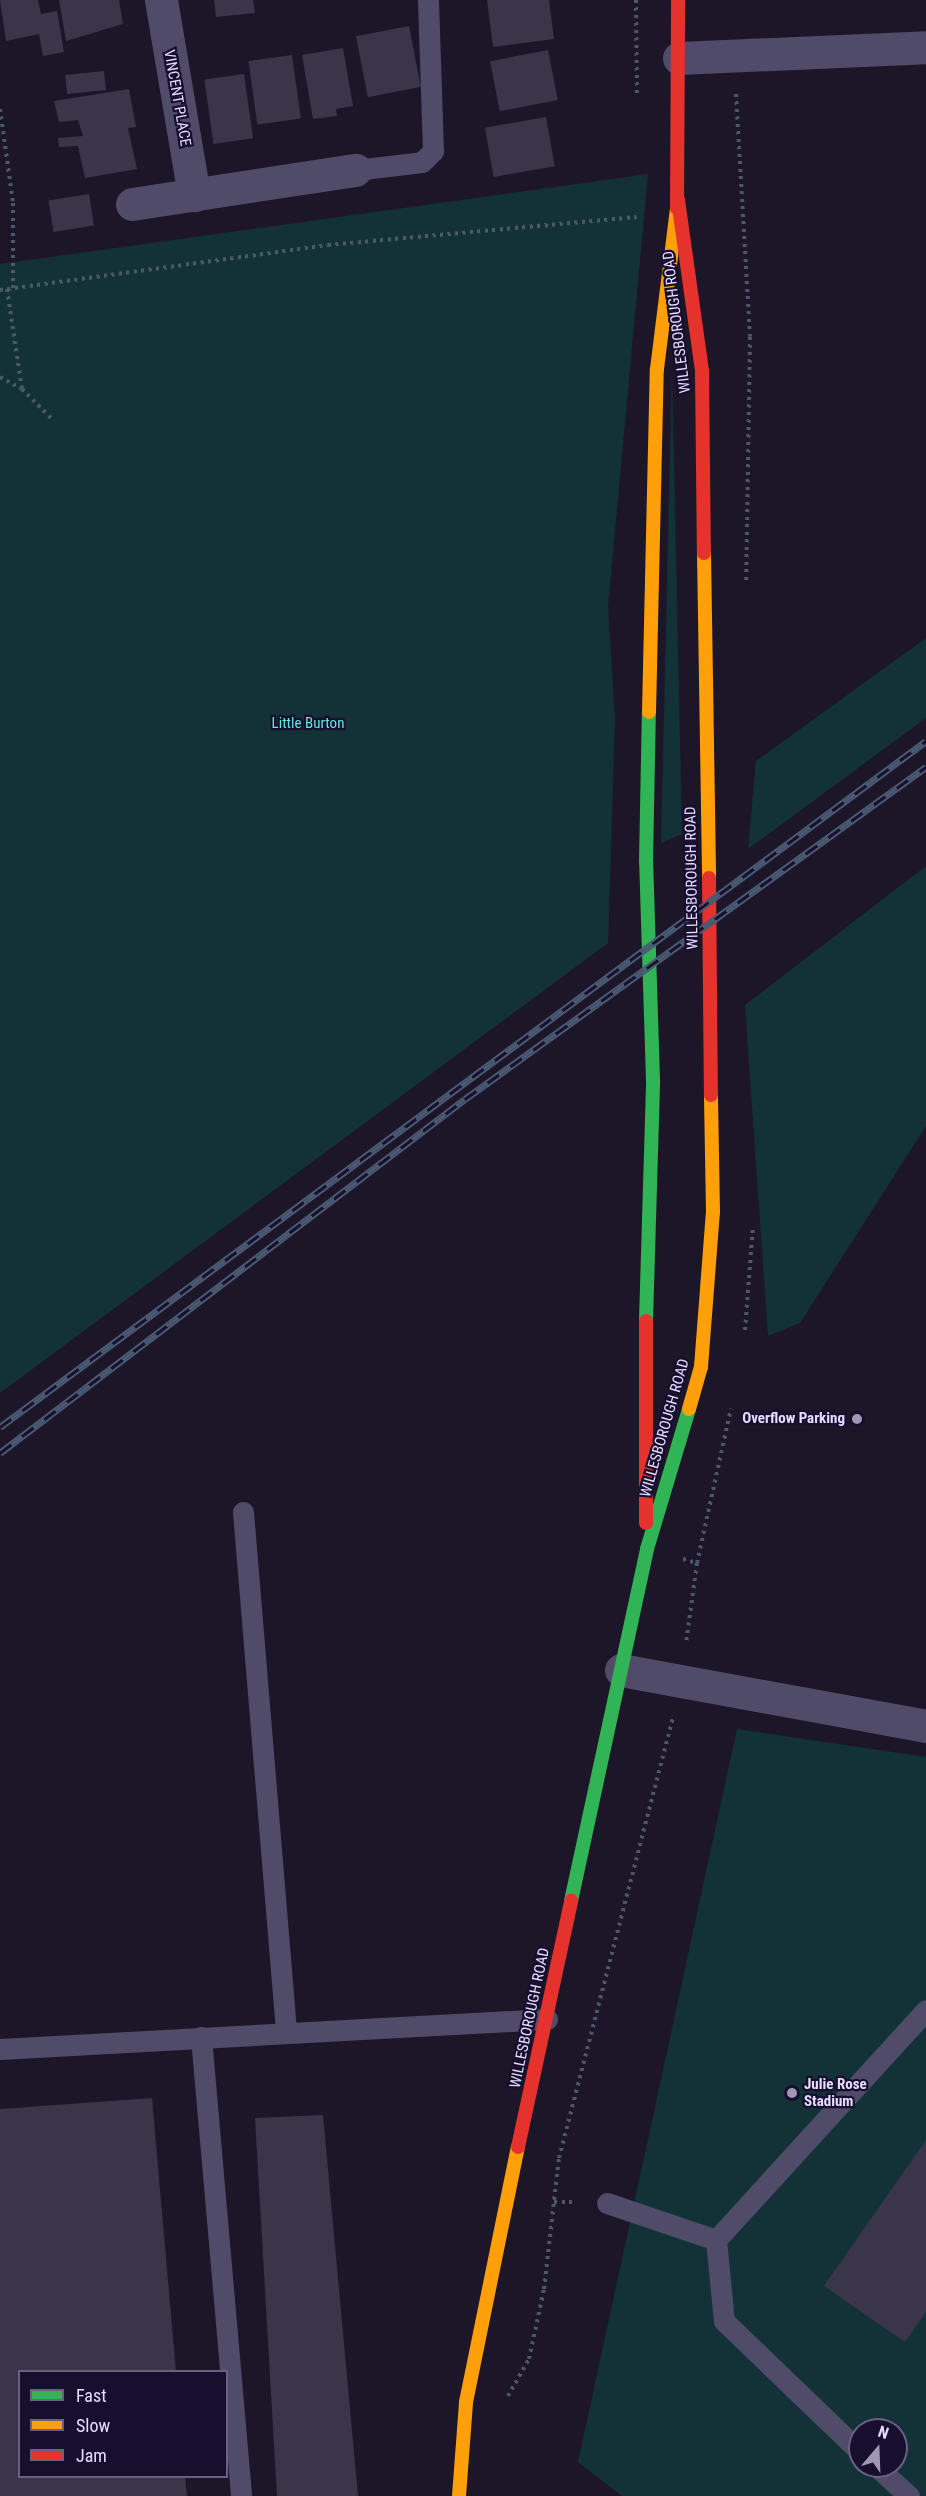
<!DOCTYPE html>
<style>
body{margin:0}
#map{position:relative;width:926px;height:2496px;overflow:hidden;background:#1c1628;font-family:"Roboto Condensed",sans-serif}
div>[style]{position:absolute}
[style*='--x']{left:calc(var(--x)*1px);top:calc(var(--y)*1px);width:calc(var(--w)*1px);rotate:calc(var(--a)*1deg)}
.green>*{inset:0;background:#133237}
.building>*{inset:0;background:#3b3549;transform-origin:0 0}
.path>*{height:4px;margin-top:-2px;transform-origin:0;background:repeating-linear-gradient(90deg,#4b576a 0 3px,transparent 0 7.5px)}
.lane>*{height:21px;margin:-10.5px;padding:0 10.5px;transform-origin:10.5px;border-radius:10.5px;background:#504b69}
.street>*{height:33px;margin:-16.5px;padding:0 16.5px;transform-origin:16.5px;border-radius:16.5px;background:#504b69}
.fast>*{height:14px;margin:-7px;padding:0 7px;transform-origin:7px;border-radius:7px;background:#30b455}
.slow>*{height:14px;margin:-7px;padding:0 7px;transform-origin:7px;border-radius:7px;background:#ff9f0a}
.jam>*{height:14px;margin:-7px;padding:0 7px;transform-origin:7px;border-radius:7px;background:#e5322d}
.rail>*{height:7px;margin-top:-3.5px;transform-origin:0;background:repeating-linear-gradient(90deg,#180f2f 0 14px,#4a5a73 0 28px);box-sizing:border-box;border-block:2px solid #4a5a73}
.dots>*{width:16px;height:16px;translate:-50% -50%;box-sizing:border-box;border:3px solid #180f2f;border-radius:50%}
span{translate:-50% -50%;white-space:nowrap;text-align:center;line-height:1.15;-webkit-text-stroke:4.5px #180f2f;paint-order:stroke}
.street-label{font-size:15px;color:#e5ddff}
.park-label{font-size:15px;color:#5cecd9}
.poi-label{font-size:15px;color:#e5ddff;font-weight:700}
.right{translate:-100% -50%;text-align:right}
.left{translate:0 -50%;text-align:left}
.legend{position:absolute;left:18px;top:2370px;width:210px;height:108px;box-sizing:border-box;background:#180f2f;border:2px solid #6a6182;margin:0;padding:8px 10px;list-style:none;font-size:18px;color:#e5ddff}
.legend li{display:flex;align-items:center;gap:12px;height:30px}
.legend b{width:30px;border:2px solid #6a6182}
.north{position:absolute;left:848px;top:2418px;width:60px;height:60px;box-sizing:border-box;background:#180f2f;border:2px solid #6a6182;border-radius:50%;rotate:19deg;font-size:16px;font-weight:700;line-height:24px;text-align:center;color:#e5ddff}
.north::after{content:'';display:block;margin:auto;width:21px;height:27px;background:#9f97b4;clip-path:polygon(50% 0,100% 100%,50% 72%,0 100%)}
</style>
<div id="map">
<div class="green">
<div style="clip-path:polygon(648px 174px,608px 606px,615px 720px,608px 943px,0 1393px,0 264px)"></div>
<div style="clip-path:polygon(672px 371px,682px 834px,661px 843px)"></div>
<div style="clip-path:polygon(926px 638px,926px 718px,748px 849px,756px 761px)"></div>
<div style="clip-path:polygon(926px 866px,926px 1126px,800px 1323px,768px 1336px,745px 1005px)"></div>
<div style="clip-path:polygon(evenodd,737px 1729px,926px 1757px,926px 2496px,622px 2496px,578px 2462px,737px 1729px,860px 2430px,896px 2430px,896px 2466px,860px 2466px,860px 2430px)"></div>
</div>
<div class="building">
<div style="clip-path:polygon(0 0,38px 0,41px 14px,57px 11px,64px 52px,43px 56px,39px 34px,6px 41px)"></div>
<div style="clip-path:polygon(59px 0,119px 0,123px 24px,66px 41px)"></div>
<div style="clip-path:polygon(214px 0,253px 0,255px 13px,216px 17px)"></div>
<div style="clip-path:polygon(487px 0,549px 0,554px 39px,493px 47px)"></div>
<div style="left:409px;top:26px;width:62px;height:54px;rotate:79deg"></div>
<div style="clip-path:polygon(343px 48px,353px 106px,336px 109px,337px 116px,313px 119px,302px 55px)"></div>
<div style="left:548px;top:50px;width:51px;height:59px;rotate:79deg"></div>
<div style="left:292px;top:55px;width:64px;height:44px;rotate:82deg"></div>
<div style="left:104px;top:71px;width:19px;height:39px;rotate:84deg"></div>
<div style="left:244px;top:74px;width:65px;height:40px;rotate:82deg"></div>
<div style="clip-path:polygon(129px 89px,136px 127px,128px 128px,137px 169px,85px 178px,78px 146px,59px 147px,58px 138px,83px 136px,78px 120px,59px 122px,54px 101px)"></div>
<div style="left:546px;top:117px;width:50px;height:62px;rotate:80deg"></div>
<div style="left:89px;top:194px;width:32px;height:41px;rotate:81deg"></div>
<div style="clip-path:polygon(152px 2098px,176px 2372px,20px 2372px,20px 2476px,185px 2476px,187px 2496px,0 2496px,0 2109px)"></div>
<div style="clip-path:polygon(323px 2115px,358px 2496px,277px 2496px,255px 2118px)"></div>
<div style="clip-path:polygon(926px 2140px,926px 2312px,905px 2342px,824px 2286px)"></div>
</div>
<div class="path">
<div style="--x:636;--y:0;--w:95;--a:89.4"></div>
<div style="--x:736;--y:94;--w:243;--a:86.7"></div>
<div style="--x:750;--y:337;--w:244;--a:90.9"></div>
<div style="--x:0;--y:109;--w:95;--a:82.1"></div>
<div style="--x:13;--y:203;--w:85;--a:90"></div>
<div style="--x:7;--y:289;--w:101;--a:81.5"></div>
<div style="--x:0;--y:290;--w:331;--a:-7.8"></div>
<div style="--x:328;--y:245;--w:310;--a:-5.2"></div>
<div style="--x:0;--y:377;--w:25;--a:29"></div>
<div style="--x:22;--y:389;--w:45;--a:45"></div>
<div style="--x:745;--y:1330;--w:103;--a:-85.6"></div>
<div style="--x:683;--y:1559;--w:15;--a:16"></div>
<div style="--x:697;--y:1563;--w:81;--a:97.8"></div>
<div style="--x:697;--y:1563;--w:158;--a:-77.6"></div>
<div style="--x:554;--y:2202;--w:23;--a:0"></div>
<div style="--x:508;--y:2396;--w:43;--a:-60.4"></div>
<div style="--x:529;--y:2359;--w:72;--a:-77.9"></div>
<div style="--x:544;--y:2289;--w:132;--a:-83.5"></div>
<div style="--x:559;--y:2158;--w:455;--a:-75.5"></div>
</div>
<div class="lane">
<div style="--x:355;--y:170;--w:67;--a:-6.8"></div>
<div style="--x:422;--y:162;--w:16;--a:-45"></div>
<div style="--x:433;--y:151;--w:151;--a:-91.9"></div>
<div style="--x:243;--y:1512;--w:521;--a:85.26"></div>
<div style="--x:201;--y:2037;--w:461;--a:85"></div>
<div style="--x:0;--y:2049;--w:548;--a:-3.14"></div>
<div style="--x:607;--y:2203;--w:115;--a:18.7"></div>
<div style="--x:716;--y:2240;--w:311;--a:-47.6"></div>
<div style="--x:716;--y:2240;--w:81;--a:84.4"></div>
<div style="--x:724;--y:2321;--w:189;--a:43.9"></div>
<div style="--x:876;--y:2466;--w:45;--a:42.3"></div>
</div>
<div class="street">
<div style="--x:161;--y:0;--w:198;--a:80.4"></div>
<div style="--x:679;--y:58;--w:247;--a:-2.5"></div>
<div style="--x:132;--y:204;--w:226;--a:-8.7"></div>
<div style="--x:621;--y:1670;--w:310;--a:10.4"></div>
</div>
<div class="fast">
<div style="--x:646;--y:1321;--w:241;--a:-88.3"></div>
<div style="--x:653;--y:1080;--w:218;--a:-91.8"></div>
<div style="--x:646;--y:862;--w:150;--a:-88.9"></div>
<div style="--x:571;--y:1901;--w:360;--a:-77.8"></div>
<div style="--x:647;--y:1549;--w:146;--a:-73.3"></div>
</div>
<div class="slow">
<div style="--x:704;--y:553;--w:325;--a:89.1"></div>
<div style="--x:649;--y:712;--w:343;--a:-88.7"></div>
<div style="--x:657;--y:369;--w:162;--a:-82.9"></div>
<div style="--x:689;--y:1409;--w:44;--a:-74.1"></div>
<div style="--x:701;--y:1367;--w:155;--a:-85.6"></div>
<div style="--x:713;--y:1212;--w:117;--a:-91"></div>
<div style="--x:459;--y:2496;--w:94;--a:-85.7"></div>
<div style="--x:466;--y:2402;--w:260;--a:-78.5"></div>
</div>
<div class="jam">
<div style="--x:678;--y:200;--w:173;--a:82"></div>
<div style="--x:702;--y:371;--w:182;--a:89.4"></div>
<div style="--x:677;--y:208;--w:208;--a:-89.7"></div>
<div style="--x:709;--y:878;--w:217;--a:89.5"></div>
<div style="--x:646;--y:1321;--w:202;--a:90"></div>
<div style="--x:518;--y:2147;--w:252;--a:-77.8"></div>
</div>
<div class="rail">
<div style="--x:0;--y:1427;--w:1152;--a:-36.53"></div>
<div style="--x:0;--y:1453;--w:584;--a:-37.28"></div>
<div style="--x:465;--y:1099;--w:568;--a:-35.76"></div>
</div>
<div class="dots">
<div style="left:857px;top:1419px;background:#9f97b4"></div>
<div style="left:792px;top:2093px;background:#9f97b4"></div>
</div>
<div class="street-label">
<span style="left:177px;top:98px;rotate:80deg">VINCENT PLACE</span>
<span style="left:677px;top:322px;rotate:-97deg">WILLESBOROUGH ROAD</span>
<span style="left:692px;top:878px;rotate:-91deg">WILLESBOROUGH ROAD</span>
<span style="left:665px;top:1428px;rotate:-74deg">WILLESBOROUGH ROAD</span>
<span style="left:530px;top:2018px;rotate:-78deg">WILLESBOROUGH ROAD</span>
</div>
<div class="park-label">
<span style="left:308px;top:724px">Little Burton</span>
</div>
<div class="poi-label">
<span class="right" style="left:845px;top:1419px">Overflow Parking</span>
<span class="left" style="left:804px;top:2093px">Julie Rose<br>Stadium</span>
</div>
<ul class="legend">
<li><b style="height:8px;background:#30b455"></b>Fast</li>
<li><b style="height:8px;background:#ff9f0a"></b>Slow</li>
<li><b style="height:8px;background:#e5322d"></b>Jam</li>
</ul>
<div class="north">N</div>
</div>
